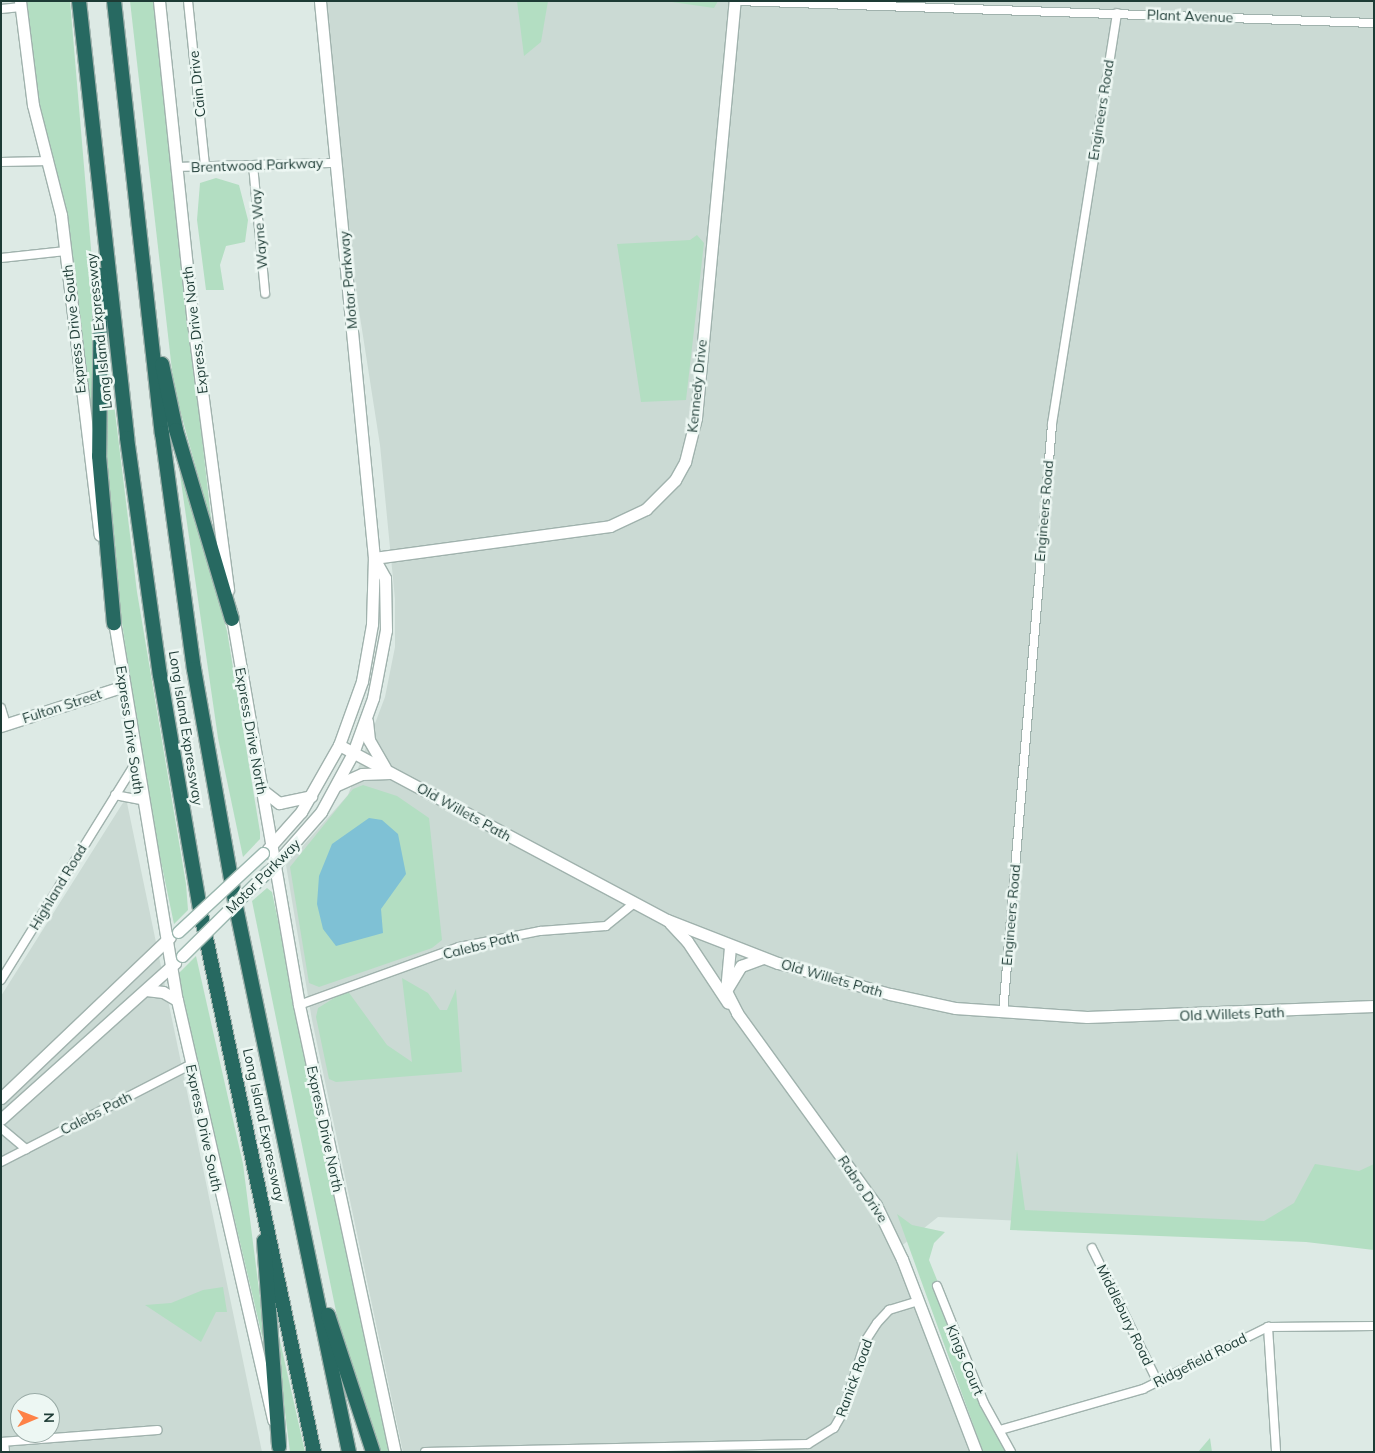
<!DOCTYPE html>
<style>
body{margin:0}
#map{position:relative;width:1375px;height:1453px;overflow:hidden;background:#ddeae5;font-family:Mulish,sans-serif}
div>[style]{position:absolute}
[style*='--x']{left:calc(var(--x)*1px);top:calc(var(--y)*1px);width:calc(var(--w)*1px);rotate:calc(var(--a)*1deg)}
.built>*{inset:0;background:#cbdad4}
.green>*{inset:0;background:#b3dec2}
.water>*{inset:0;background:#7fc1d5}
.roads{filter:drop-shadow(1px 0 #a0b2ad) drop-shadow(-1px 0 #a0b2ad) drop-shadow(0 1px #a0b2ad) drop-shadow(0 -1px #a0b2ad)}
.street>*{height:8px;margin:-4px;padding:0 4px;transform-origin:4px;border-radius:4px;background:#fff}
.secondary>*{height:11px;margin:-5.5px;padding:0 5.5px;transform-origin:5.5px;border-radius:5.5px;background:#fff}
.highway>*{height:14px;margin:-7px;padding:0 7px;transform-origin:7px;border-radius:7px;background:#276961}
.bridges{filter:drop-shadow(1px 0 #9bb7af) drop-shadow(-1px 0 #9bb7af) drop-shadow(0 1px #9bb7af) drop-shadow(0 -1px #9bb7af)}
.secondary-bridge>*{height:11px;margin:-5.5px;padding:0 5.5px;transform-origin:5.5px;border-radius:5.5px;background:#fff}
span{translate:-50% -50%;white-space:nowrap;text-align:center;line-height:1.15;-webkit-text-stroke:5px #edf7f3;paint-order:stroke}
.street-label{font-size:14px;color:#1d3b35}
.frame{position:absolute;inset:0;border:2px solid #1d3b35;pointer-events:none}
.north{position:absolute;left:10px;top:1393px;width:50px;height:50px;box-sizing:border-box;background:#edf7f3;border:1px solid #9aaca7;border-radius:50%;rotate:89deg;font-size:14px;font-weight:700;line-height:20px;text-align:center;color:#1d3b35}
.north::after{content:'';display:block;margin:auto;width:18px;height:22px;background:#fe8247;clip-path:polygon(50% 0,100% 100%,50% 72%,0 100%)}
</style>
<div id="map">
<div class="built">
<div style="clip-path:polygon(317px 1px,1374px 1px,1374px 1237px,938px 1217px,895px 1251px,969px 1452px,403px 1452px,312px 1020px,286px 865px,348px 795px,385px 697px,395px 647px,395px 599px,380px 445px,336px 163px)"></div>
<div style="clip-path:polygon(evenodd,126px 798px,262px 1452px,1px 1452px,1px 996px,126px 798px,20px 1403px,50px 1403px,50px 1433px,20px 1433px,20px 1403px)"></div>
</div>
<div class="green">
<div style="clip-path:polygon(24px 1px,70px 1px,94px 284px,92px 420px,88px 420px)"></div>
<div style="clip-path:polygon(130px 1px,153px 1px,212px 527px,174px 388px)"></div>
<div style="clip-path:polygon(517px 1px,548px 1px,541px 42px,524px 56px)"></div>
<div style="clip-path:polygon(665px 1px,718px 1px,714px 8px)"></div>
<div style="clip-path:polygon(216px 178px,239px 185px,248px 220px,245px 242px,226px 246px,220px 265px,224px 290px,206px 290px,197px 220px,200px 183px)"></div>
<div style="clip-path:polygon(697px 235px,704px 243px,686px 400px,641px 402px,617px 244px,690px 240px)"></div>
<div style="clip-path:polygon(107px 347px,137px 592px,186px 884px,188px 910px,174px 924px,145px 785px,110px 538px,103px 481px)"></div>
<div style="clip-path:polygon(175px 440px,227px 631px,260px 832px,260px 839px,243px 857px,218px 738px)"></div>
<div style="clip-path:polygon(363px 785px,397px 796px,429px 818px,442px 940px,432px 948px,319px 987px,309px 983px,290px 867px,353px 789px)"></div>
<div style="clip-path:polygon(267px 888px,272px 892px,389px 1452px,378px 1452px,338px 1321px,252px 901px)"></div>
<div style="clip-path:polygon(196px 956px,243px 1164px,268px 1361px,185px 1009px,179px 973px)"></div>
<div style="clip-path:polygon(402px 978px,428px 993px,440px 1010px,447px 1010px,456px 989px,462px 1072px,336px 1082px,329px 1079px,316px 1017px,318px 1008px,347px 990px,387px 1045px,412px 1062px)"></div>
<div style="clip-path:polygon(1017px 1151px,1025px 1210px,1264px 1221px,1294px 1203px,1315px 1164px,1359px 1171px,1374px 1164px,1374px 1250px,1306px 1242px,1010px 1230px)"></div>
<div style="clip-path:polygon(897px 1214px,912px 1225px,945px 1232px,934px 1243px,929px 1260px,1006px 1452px,983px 1452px)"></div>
<div style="clip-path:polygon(223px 1287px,227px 1312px,216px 1312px,201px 1342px,145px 1305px,171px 1303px,203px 1290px)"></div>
<div style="clip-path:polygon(275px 1332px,278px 1332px,305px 1452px,290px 1452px)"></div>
<div style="clip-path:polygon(1210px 1438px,1212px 1452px,1198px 1452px)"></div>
</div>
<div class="water">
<div style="clip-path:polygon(369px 818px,382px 820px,398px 834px,406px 874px,381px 909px,383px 933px,336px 946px,323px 929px,317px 904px,319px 876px,332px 844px)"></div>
</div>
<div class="roads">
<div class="street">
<div style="--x:188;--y:1;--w:166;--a:84.1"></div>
<div style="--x:737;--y:1;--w:637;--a:1.98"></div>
<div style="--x:1;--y:9;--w:20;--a:-6"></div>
<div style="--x:1;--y:162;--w:48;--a:-1.2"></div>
<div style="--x:253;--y:165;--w:129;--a:84.6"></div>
<div style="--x:178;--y:167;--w:158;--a:-1.5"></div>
<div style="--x:1;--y:258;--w:65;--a:-6.1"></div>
<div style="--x:1;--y:708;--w:17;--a:73"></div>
<div style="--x:115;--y:795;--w:25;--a:11"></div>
<div style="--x:1;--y:980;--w:254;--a:-58.2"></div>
<div style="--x:299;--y:1005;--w:170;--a:-19.9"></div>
<div style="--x:459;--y:947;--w:83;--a:-11.2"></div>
<div style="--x:540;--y:931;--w:66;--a:-4.3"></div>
<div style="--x:606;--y:926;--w:35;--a:-39"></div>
<div style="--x:1003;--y:1013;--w:591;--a:-85.24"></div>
<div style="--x:1052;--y:424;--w:416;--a:-81"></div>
<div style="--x:1;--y:1128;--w:33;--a:40"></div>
<div style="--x:1;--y:1162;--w:212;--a:-27.2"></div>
<div style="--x:1092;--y:1248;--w:150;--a:63.9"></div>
<div style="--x:937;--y:1286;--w:126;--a:68.1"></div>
<div style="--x:984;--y:1403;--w:56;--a:61.1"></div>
<div style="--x:1268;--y:1327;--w:125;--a:86.3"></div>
<div style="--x:1000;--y:1430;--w:149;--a:-16"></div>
<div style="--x:1143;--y:1389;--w:140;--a:-26.4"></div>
<div style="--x:1268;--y:1327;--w:106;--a:-0.5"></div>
<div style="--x:1;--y:1442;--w:157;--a:-4.4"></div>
<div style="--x:4;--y:1442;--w:10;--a:84"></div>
<div style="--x:425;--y:1452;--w:383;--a:-1.2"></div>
<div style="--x:808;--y:1444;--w:31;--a:-32"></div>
<div style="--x:834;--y:1428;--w:16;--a:-60"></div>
<div style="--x:842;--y:1414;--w:78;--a:-72"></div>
<div style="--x:866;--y:1340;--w:20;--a:-57"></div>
<div style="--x:877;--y:1323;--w:18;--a:-47"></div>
<div style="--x:889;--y:1310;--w:30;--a:-17"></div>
</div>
<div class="secondary">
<div style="--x:20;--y:1;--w:105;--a:82.9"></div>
<div style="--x:33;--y:105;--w:114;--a:75.7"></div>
<div style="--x:61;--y:215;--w:322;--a:83.1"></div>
<div style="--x:159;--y:1;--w:324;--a:84"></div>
<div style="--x:193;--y:323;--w:269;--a:82.5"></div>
<div style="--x:374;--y:558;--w:238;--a:-7.7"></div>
<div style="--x:610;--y:526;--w:40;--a:-25"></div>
<div style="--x:646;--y:509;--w:41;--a:-45"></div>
<div style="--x:675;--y:480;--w:21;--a:-61"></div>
<div style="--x:685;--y:462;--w:45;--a:-76"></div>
<div style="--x:696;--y:418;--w:419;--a:-84.7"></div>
<div style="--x:231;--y:611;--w:400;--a:80.2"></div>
<div style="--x:299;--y:1005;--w:457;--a:77.9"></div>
<div style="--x:113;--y:615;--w:390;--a:80.6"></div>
<div style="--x:177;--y:1000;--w:431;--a:77.1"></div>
<div style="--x:367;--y:721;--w:19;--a:84"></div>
<div style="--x:369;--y:740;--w:32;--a:60"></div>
<div style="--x:1;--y:726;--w:129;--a:-18"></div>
<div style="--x:339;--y:745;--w:372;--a:28.1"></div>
<div style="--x:667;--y:920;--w:119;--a:21.2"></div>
<div style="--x:778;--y:963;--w:116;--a:15.5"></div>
<div style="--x:890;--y:994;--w:66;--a:12.2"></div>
<div style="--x:955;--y:1008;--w:132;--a:3.9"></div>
<div style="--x:1087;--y:1017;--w:287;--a:-2.2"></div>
<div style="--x:337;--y:785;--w:27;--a:-24"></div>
<div style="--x:362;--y:774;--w:28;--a:-2"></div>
<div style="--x:261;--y:789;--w:23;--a:38"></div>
<div style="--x:279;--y:803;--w:33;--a:-12"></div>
<div style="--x:268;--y:849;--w:50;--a:-48.3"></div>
<div style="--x:301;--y:812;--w:77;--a:-60.4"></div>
<div style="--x:339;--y:745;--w:68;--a:-70.2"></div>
<div style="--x:362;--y:681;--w:58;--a:-80"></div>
<div style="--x:372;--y:624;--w:66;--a:-88.3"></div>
<div style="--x:374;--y:558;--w:560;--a:-95.54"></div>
<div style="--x:271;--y:869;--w:76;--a:-48.7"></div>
<div style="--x:321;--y:812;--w:67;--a:-61.5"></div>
<div style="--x:353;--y:753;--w:59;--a:-70"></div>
<div style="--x:373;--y:698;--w:69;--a:-79.2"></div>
<div style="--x:386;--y:630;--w:52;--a:-91.1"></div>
<div style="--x:385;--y:578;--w:23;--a:-119"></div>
<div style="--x:670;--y:923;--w:25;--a:47"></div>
<div style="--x:687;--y:941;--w:74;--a:56.5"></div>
<div style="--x:730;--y:947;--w:44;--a:95.2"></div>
<div style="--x:726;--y:991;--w:25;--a:63"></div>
<div style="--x:737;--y:1013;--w:237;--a:54.1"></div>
<div style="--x:876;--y:1205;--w:60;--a:64.3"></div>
<div style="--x:902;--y:1259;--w:207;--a:69"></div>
<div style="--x:727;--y:989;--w:27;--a:-59"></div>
<div style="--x:741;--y:966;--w:23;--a:-20"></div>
<div style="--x:146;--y:990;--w:17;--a:7"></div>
<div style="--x:163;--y:992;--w:16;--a:30"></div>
<div style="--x:1;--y:1098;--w:233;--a:-43.6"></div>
<div style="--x:1;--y:1119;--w:234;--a:-41.9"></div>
</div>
<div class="highway">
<div style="--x:79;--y:1;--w:440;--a:83.7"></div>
<div style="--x:127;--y:438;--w:239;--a:82.1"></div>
<div style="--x:160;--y:675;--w:242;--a:80.3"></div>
<div style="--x:201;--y:914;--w:550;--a:78.14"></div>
<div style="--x:114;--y:1;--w:435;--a:83.7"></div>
<div style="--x:162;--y:433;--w:238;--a:82.3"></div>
<div style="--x:194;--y:669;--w:242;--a:80"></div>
<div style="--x:236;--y:907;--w:557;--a:78.29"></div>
<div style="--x:101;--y:275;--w:181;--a:90.6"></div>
<div style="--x:99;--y:456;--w:168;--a:84.9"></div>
<div style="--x:162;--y:364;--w:67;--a:78"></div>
<div style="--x:176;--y:430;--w:197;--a:73.5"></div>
<div style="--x:264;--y:1241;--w:206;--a:85.8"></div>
<div style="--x:328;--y:1315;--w:144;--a:71.8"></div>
</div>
</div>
<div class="bridges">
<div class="secondary-bridge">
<div style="--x:178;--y:932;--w:116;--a:-42.9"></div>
<div style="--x:182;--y:956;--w:121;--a:-44.7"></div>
</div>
</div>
<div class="street-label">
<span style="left:1190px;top:16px;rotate:2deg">Plant Avenue</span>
<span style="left:197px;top:84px;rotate:-96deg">Cain Drive</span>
<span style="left:1101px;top:110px;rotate:-81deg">Engineers Road</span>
<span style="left:257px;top:165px;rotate:-2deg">Brentwood Parkway</span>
<span style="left:259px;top:229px;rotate:-95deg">Wayne Way</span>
<span style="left:348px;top:280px;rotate:-95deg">Motor Parkway</span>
<span style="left:74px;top:329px;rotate:-96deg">Express Drive South</span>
<span style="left:195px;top:330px;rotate:-97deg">Express Drive North</span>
<span style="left:99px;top:331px;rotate:-96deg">Long Island Expressway</span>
<span style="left:697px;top:386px;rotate:-84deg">Kennedy Drive</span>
<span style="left:1044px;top:511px;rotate:-85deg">Engineers Road</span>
<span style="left:62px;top:706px;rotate:-18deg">Fulton Street</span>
<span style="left:186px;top:728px;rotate:81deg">Long Island Expressway</span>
<span style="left:130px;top:730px;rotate:82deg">Express Drive South</span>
<span style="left:251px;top:731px;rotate:80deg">Express Drive North</span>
<span style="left:464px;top:812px;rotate:29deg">Old Willets Path</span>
<span style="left:263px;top:876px;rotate:-45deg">Motor Parkway</span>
<span style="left:58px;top:887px;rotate:-59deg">Highland Road</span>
<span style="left:1011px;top:915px;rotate:-85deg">Engineers Road</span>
<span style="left:481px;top:945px;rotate:-14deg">Calebs Path</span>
<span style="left:832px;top:978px;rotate:16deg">Old Willets Path</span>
<span style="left:1232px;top:1014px;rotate:-2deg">Old Willets Path</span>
<span style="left:96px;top:1113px;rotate:-27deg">Calebs Path</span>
<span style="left:264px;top:1125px;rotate:78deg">Long Island Expressway</span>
<span style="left:204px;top:1128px;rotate:78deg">Express Drive South</span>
<span style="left:325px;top:1129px;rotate:78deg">Express Drive North</span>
<span style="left:863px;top:1189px;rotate:56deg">Rabro Drive</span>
<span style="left:1125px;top:1315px;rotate:64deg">Middlebury Road</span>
<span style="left:965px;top:1360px;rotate:67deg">Kings Court</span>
<span style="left:1200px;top:1360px;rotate:-27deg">Ridgefield Road</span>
<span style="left:854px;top:1378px;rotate:-70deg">Ranick Road</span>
</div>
<div class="frame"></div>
<div class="north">N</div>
</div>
